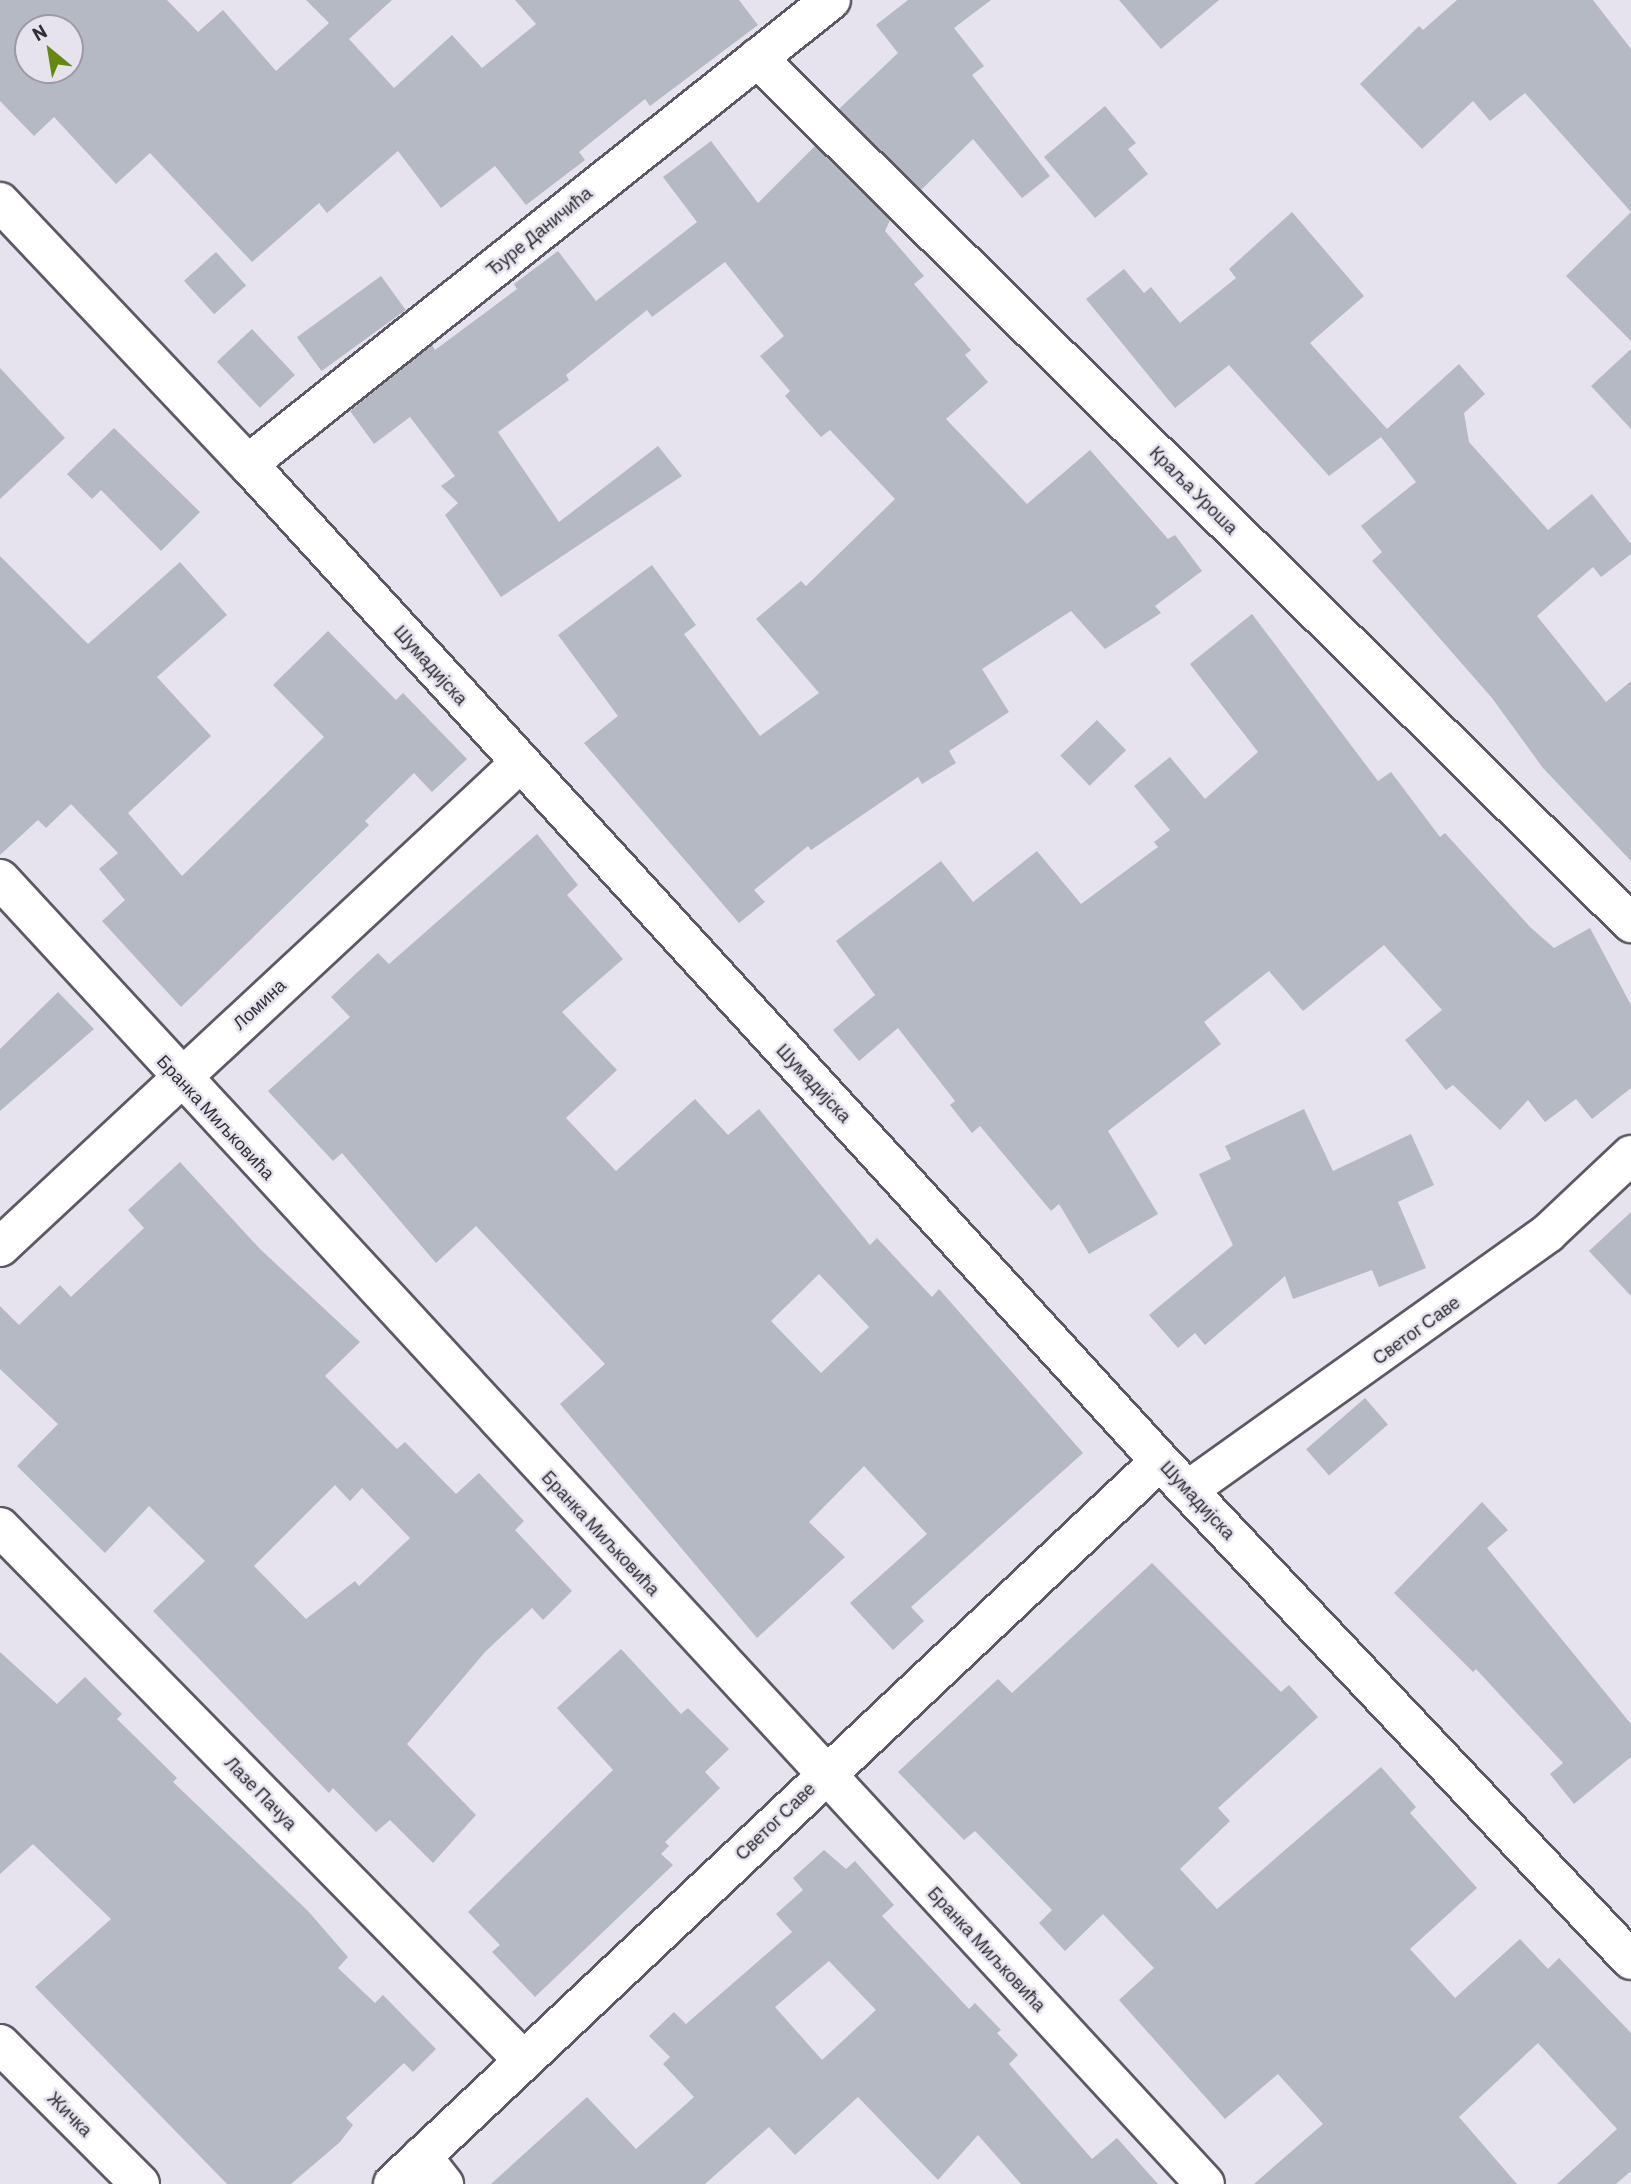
<!DOCTYPE html>
<meta charset="utf-8">
<style>
body{margin:0}
#map{position:relative;width:1631px;height:2184px;overflow:hidden;background:#e6e2ee;font-family:Barlow,sans-serif}
div>[style]{position:absolute}
[style*='--x']{left:calc(var(--x)*1px);top:calc(var(--y)*1px);width:calc(var(--w)*1px);rotate:calc(var(--a)*1deg)}
.building>*{inset:0;background:#b4b9c4;transform-origin:0 0}
.roads{filter:drop-shadow(2px 0 #5d5964) drop-shadow(-2px 0 #5d5964) drop-shadow(0 2px #5d5964) drop-shadow(0 -2px #5d5964)}
.street>*{height:38px;margin:-19px;padding:0 19px;transform-origin:19px;border-radius:19px;background:#fff}
.secondary>*{height:38px;margin:-19px;padding:0 19px;transform-origin:19px;border-radius:19px;background:#fff}
span{translate:-50% -50%;white-space:nowrap;text-align:center;line-height:1.15;-webkit-text-stroke:5px #e6e2ee;paint-order:stroke}
.street-label{font-size:18px;color:#302f34}
.north{position:absolute;left:14px;top:14px;width:70px;height:70px;box-sizing:border-box;background:#e6e2ee;border:2px solid #9d9aa4;border-radius:50%;rotate:330deg;font-size:19px;font-weight:700;line-height:28px;text-align:center;color:#302f34}
.north::after{content:'';display:block;margin:auto;width:24px;height:32px;background:#65890e;clip-path:polygon(50% 0,100% 100%,50% 72%,0 100%)}
</style>
<div id="map">
<div class="building">
<div style="clip-path:polygon(evenodd,0 0,167px 0,198px 32px,223px 10px,276px 71px,329px 23px,306px 0,392px 0,349px 39px,394px 88px,452px 35px,482px 68px,536px 24px,515px 0,739px 0,758px 25px,650px 106px,645px 99px,579px 152px,585px 160px,526px 205px,495px 166px,441px 208px,398px 151px,327px 213px,319px 203px,252px 262px,150px 153px,116px 184px,54px 117px,34px 136px,0 101px,0 0,28px 28px,70px 28px,70px 70px,28px 70px,28px 28px)"></div>
<div style="clip-path:polygon(908px 0,991px 0,954px 28px,984px 66px,972px 75px,1050px 176px,1022px 198px,973px 139px,921px 190px,839px 109px,898px 53px,876px 25px)"></div>
<div style="clip-path:polygon(1119px 0,1219px 0,1161px 49px)"></div>
<div style="clip-path:polygon(1457px 0,1593px 0,1631px 49px,1631px 341px,1566px 276px,1631px 212px,1525px 93px,1490px 121px,1473px 101px,1422px 149px,1360px 84px,1419px 26px,1423px 30px)"></div>
<div style="clip-path:polygon(1105px 106px,1136px 143px,1128px 149px,1148px 174px,1095px 218px,1044px 157px)"></div>
<div style="clip-path:polygon(711px 141px,758px 203px,815px 146px,890px 220px,885px 231px,924px 276px,914px 284px,971px 350px,965px 355px,988px 382px,946px 419px,1027px 504px,1090px 450px,1168px 539px,1175px 535px,1202px 571px,1155px 606px,1161px 613px,1105px 649px,1071px 611px,982px 669px,1009px 712px,949px 751px,956px 763px,922px 784px,918px 777px,811px 850px,808px 846px,754px 890px,765px 902px,739px 923px,584px 743px,618px 716px,558px 635px,652px 565px,696px 625px,684px 634px,760px 736px,819px 693px,756px 619px,801px 581px,806px 586px,895px 499px,830px 430px,821px 437px,785px 396px,790px 391px,760px 356px,784px 336px,725px 262px,652px 317px,647px 310px,566px 375px,569px 380px,498px 432px,559px 522px,658px 446px,682px 476px,501px 597px,445px 515px,458px 503px,441px 486px,455px 476px,410px 417px,374px 444px,350px 411px,432px 345px,435px 350px,517px 289px,514px 284px,558px 251px,596px 301px,697px 222px,663px 177px)"></div>
<div style="clip-path:polygon(1292px 212px,1364px 296px,1310px 343px,1387px 429px,1459px 364px,1485px 394px,1464px 413px,1469px 442px,1548px 530px,1592px 494px,1631px 544px,1631px 554px,1601px 577px,1593px 567px,1537px 616px,1606px 702px,1631px 681px,1631px 861px,1543px 768px,1492px 698px,1372px 561px,1382px 552px,1361px 526px,1416px 482px,1381px 437px,1329px 476px,1229px 365px,1175px 408px,1086px 299px,1124px 269px,1144px 293px,1151px 287px,1180px 323px,1236px 278px,1229px 269px)"></div>
<div style="left:216px;top:252px;width:45px;height:43px;rotate:48deg"></div>
<div style="left:381px;top:276px;width:42px;height:104px;rotate:54deg"></div>
<div style="left:252px;top:329px;width:63px;height:48px;rotate:47deg"></div>
<div style="clip-path:polygon(1631px 349px,1631px 429px,1591px 386px)"></div>
<div style="clip-path:polygon(0 368px,65px 438px,0 499px)"></div>
<div style="clip-path:polygon(114px 428px,200px 512px,161px 551px,101px 490px,92px 499px,67px 474px)"></div>
<div style="clip-path:polygon(0 556px,88px 644px,180px 562px,227px 615px,157px 677px,211px 736px,128px 813px,182px 876px,324px 737px,273px 685px,328px 631px,396px 700px,403px 693px,467px 759px,432px 792px,414px 773px,365px 821px,369px 825px,181px 1007px,102px 921px,125px 900px,99px 869px,118px 853px,71px 804px,46px 828px,38px 820px,0 855px)"></div>
<div style="clip-path:polygon(1252px 614px,1378px 781px,1391px 772px,1440px 837px,1445px 833px,1530px 927px,1554px 948px,1590px 928px,1631px 1005px,1631px 1088px,1592px 1119px,1576px 1099px,1545px 1122px,1528px 1100px,1500px 1130px,1453px 1085px,1446px 1090px,1405px 1040px,1442px 1010px,1384px 945px,1303px 1011px,1269px 971px,1204px 1022px,1221px 1044px,1108px 1131px,1158px 1214px,1089px 1254px,1059px 1204px,1051px 1211px,980px 1126px,972px 1133px,950px 1105px,955px 1101px,898px 1028px,859px 1061px,833px 1030px,875px 995px,836px 941px,941px 861px,973px 902px,1037px 851px,1081px 904px,1158px 847px,1154px 842px,1170px 830px,1134px 786px,1170px 757px,1205px 799px,1258px 752px,1190px 664px)"></div>
<div style="left:1097px;top:720px;width:42px;height:51px;rotate:46deg"></div>
<div style="clip-path:polygon(evenodd,537px 834px,578px 885px,567px 895px,623px 959px,562px 1012px,617px 1070px,566px 1118px,616px 1171px,695px 1099px,728px 1135px,759px 1109px,870px 1245px,877px 1238px,932px 1297px,939px 1289px,1083px 1453px,911px 1607px,924px 1621px,893px 1650px,850px 1603px,927px 1534px,864px 1466px,809px 1522px,845px 1557px,757px 1638px,560px 1404px,605px 1364px,476px 1226px,436px 1263px,342px 1153px,333px 1161px,268px 1091px,350px 1017px,331px 997px,378px 953px,389px 964px,537px 834px,819px 1274px,869px 1327px,821px 1373px,771px 1321px,819px 1274px)"></div>
<div style="clip-path:polygon(58px 992px,94px 1029px,0 1111px,0 1049px)"></div>
<div style="clip-path:polygon(1304px 1109px,1333px 1171px,1411px 1134px,1434px 1185px,1398px 1202px,1426px 1268px,1379px 1287px,1372px 1270px,1293px 1299px,1285px 1276px,1205px 1345px,1195px 1333px,1178px 1348px,1149px 1315px,1233px 1245px,1199px 1174px,1231px 1159px,1225px 1146px)"></div>
<div style="clip-path:polygon(evenodd,180px 1162px,260px 1249px,360px 1342px,325px 1376px,397px 1449px,405px 1442px,456px 1494px,479px 1473px,524px 1521px,515px 1530px,572px 1591px,543px 1620px,532px 1608px,485px 1652px,407px 1744px,476px 1815px,433px 1863px,390px 1820px,376px 1832px,333px 1788px,329px 1793px,153px 1611px,205px 1561px,149px 1506px,105px 1553px,17px 1466px,58px 1424px,0 1369px,0 1306px,19px 1325px,60px 1285px,71px 1297px,144px 1228px,128px 1210px,180px 1162px,335px 1485px,350px 1501px,362px 1488px,410px 1538px,359px 1586px,355px 1581px,306px 1619px,254px 1566px,335px 1485px)"></div>
<div style="clip-path:polygon(1631px 1212px,1631px 1296px,1589px 1251px)"></div>
<div style="left:1365px;top:1398px;width:35px;height:78px;rotate:49deg"></div>
<div style="clip-path:polygon(1482px 1502px,1508px 1530px,1487px 1548px,1631px 1724px,1631px 1757px,1574px 1804px,1550px 1774px,1563px 1763px,1476px 1669px,1473px 1672px,1394px 1593px)"></div>
<div style="clip-path:polygon(1152px 1563px,1281px 1692px,1289px 1685px,1318px 1717px,1218px 1808px,1230px 1821px,1180px 1869px,1217px 1909px,1381px 1767px,1416px 1807px,1410px 1813px,1477px 1888px,1410px 1949px,1455px 1998px,1520px 1939px,1548px 1969px,1559px 1958px,1631px 2033px,1631px 2171px,1616px 2184px,1557px 2184px,1617px 2129px,1538px 2043px,1459px 2117px,1517px 2184px,1254px 2184px,1323px 2124px,1278px 2074px,1225px 2119px,1119px 2000px,1154px 1968px,1103px 1914px,1065px 1951px,1039px 1923px,1052px 1910px,975px 1831px,964px 1840px,898px 1772px,998px 1679px,1012px 1693px)"></div>
<div style="clip-path:polygon(621px 1649px,681px 1714px,688px 1708px,729px 1749px,705px 1772px,720px 1788px,665px 1842px,669px 1846px,661px 1854px,673px 1865px,535px 1997px,492px 1952px,500px 1945px,468px 1912px,613px 1770px,557px 1708px)"></div>
<div style="clip-path:polygon(0 1652px,57px 1704px,85px 1677px,122px 1714px,117px 1719px,177px 1778px,173px 1782px,308px 1911px,348px 1957px,338px 1968px,375px 2003px,383px 1995px,436px 2049px,413px 2072px,404px 2063px,346px 2118px,353px 2125px,340px 2142px,291px 2184px,227px 2184px,35px 1987px,111px 1919px,33px 1844px,0 1874px)"></div>
<div style="clip-path:polygon(evenodd,824px 1850px,846px 1869px,855px 1861px,894px 1905px,882px 1916px,969px 2009px,975px 2003px,1001px 2030px,997px 2033px,1018px 2055px,1009px 2064px,1092px 2159px,1117px 2138px,1158px 2184px,1021px 2184px,978px 2135px,938px 2180px,858px 2097px,795px 2155px,769px 2127px,705px 2184px,491px 2184px,587px 2097px,636px 2149px,694px 2097px,663px 2064px,670px 2057px,649px 2036px,674px 2012px,686px 2024px,792px 1932px,776px 1914px,803px 1890px,793px 1878px,824px 1850px,829px 1961px,876px 2010px,822px 2060px,775px 2007px,829px 1961px)"></div>
</div>
<div class="roads">
<div class="street">
<div style="--x:757;--y:58;--w:1230;--a:44.7"></div>
<div style="--x:248;--y:464;--w:745;--a:-38.52"></div>
<div style="--x:0;--y:879;--w:1776;--a:47.28"></div>
<div style="--x:0;--y:1247;--w:710;--a:-42.95"></div>
<div style="--x:1188;--y:1490;--w:442;--a:-35.5"></div>
<div style="--x:1548;--y:1233;--w:114;--a:-43.2"></div>
<div style="--x:0;--y:1527;--w:747;--a:45.54"></div>
<div style="--x:0;--y:2044;--w:198;--a:45"></div>
<div style="--x:422;--y:2156;--w:36;--a:52"></div>
<div style="--x:393;--y:2184;--w:1054;--a:-43.31"></div>
</div>
<div class="secondary">
<div style="--x:0;--y:202;--w:361;--a:46.6"></div>
<div style="--x:248;--y:464;--w:1351;--a:47.55"></div>
<div style="--x:1160;--y:1461;--w:686;--a:46.65"></div>
</div>
</div>
<div class="street-label">
<span style="left:539px;top:231px;rotate:-39deg">Ђуре Даничића</span>
<span style="left:1194px;top:490px;rotate:45deg">Краља Уроша</span>
<span style="left:431px;top:665px;rotate:48deg">Шумадијска</span>
<span style="left:259px;top:1004px;rotate:-43deg">Ломина</span>
<span style="left:814px;top:1083px;rotate:47deg">Шумадијска</span>
<span style="left:216px;top:1117px;rotate:47deg">Бранка Миљковића</span>
<span style="left:1416px;top:1330px;rotate:-36deg">Светог Саве</span>
<span style="left:1198px;top:1500px;rotate:47deg">Шумадијска</span>
<span style="left:601px;top:1533px;rotate:47deg">Бранка Миљковића</span>
<span style="left:261px;top:1793px;rotate:46deg">Лазе Пачуа</span>
<span style="left:775px;top:1821px;rotate:-44deg">Светог Саве</span>
<span style="left:987px;top:1949px;rotate:47deg">Бранка Миљковића</span>
<span style="left:70px;top:2114px;rotate:45deg">Жичка</span>
</div>
<div class="north">N</div>
</div>
